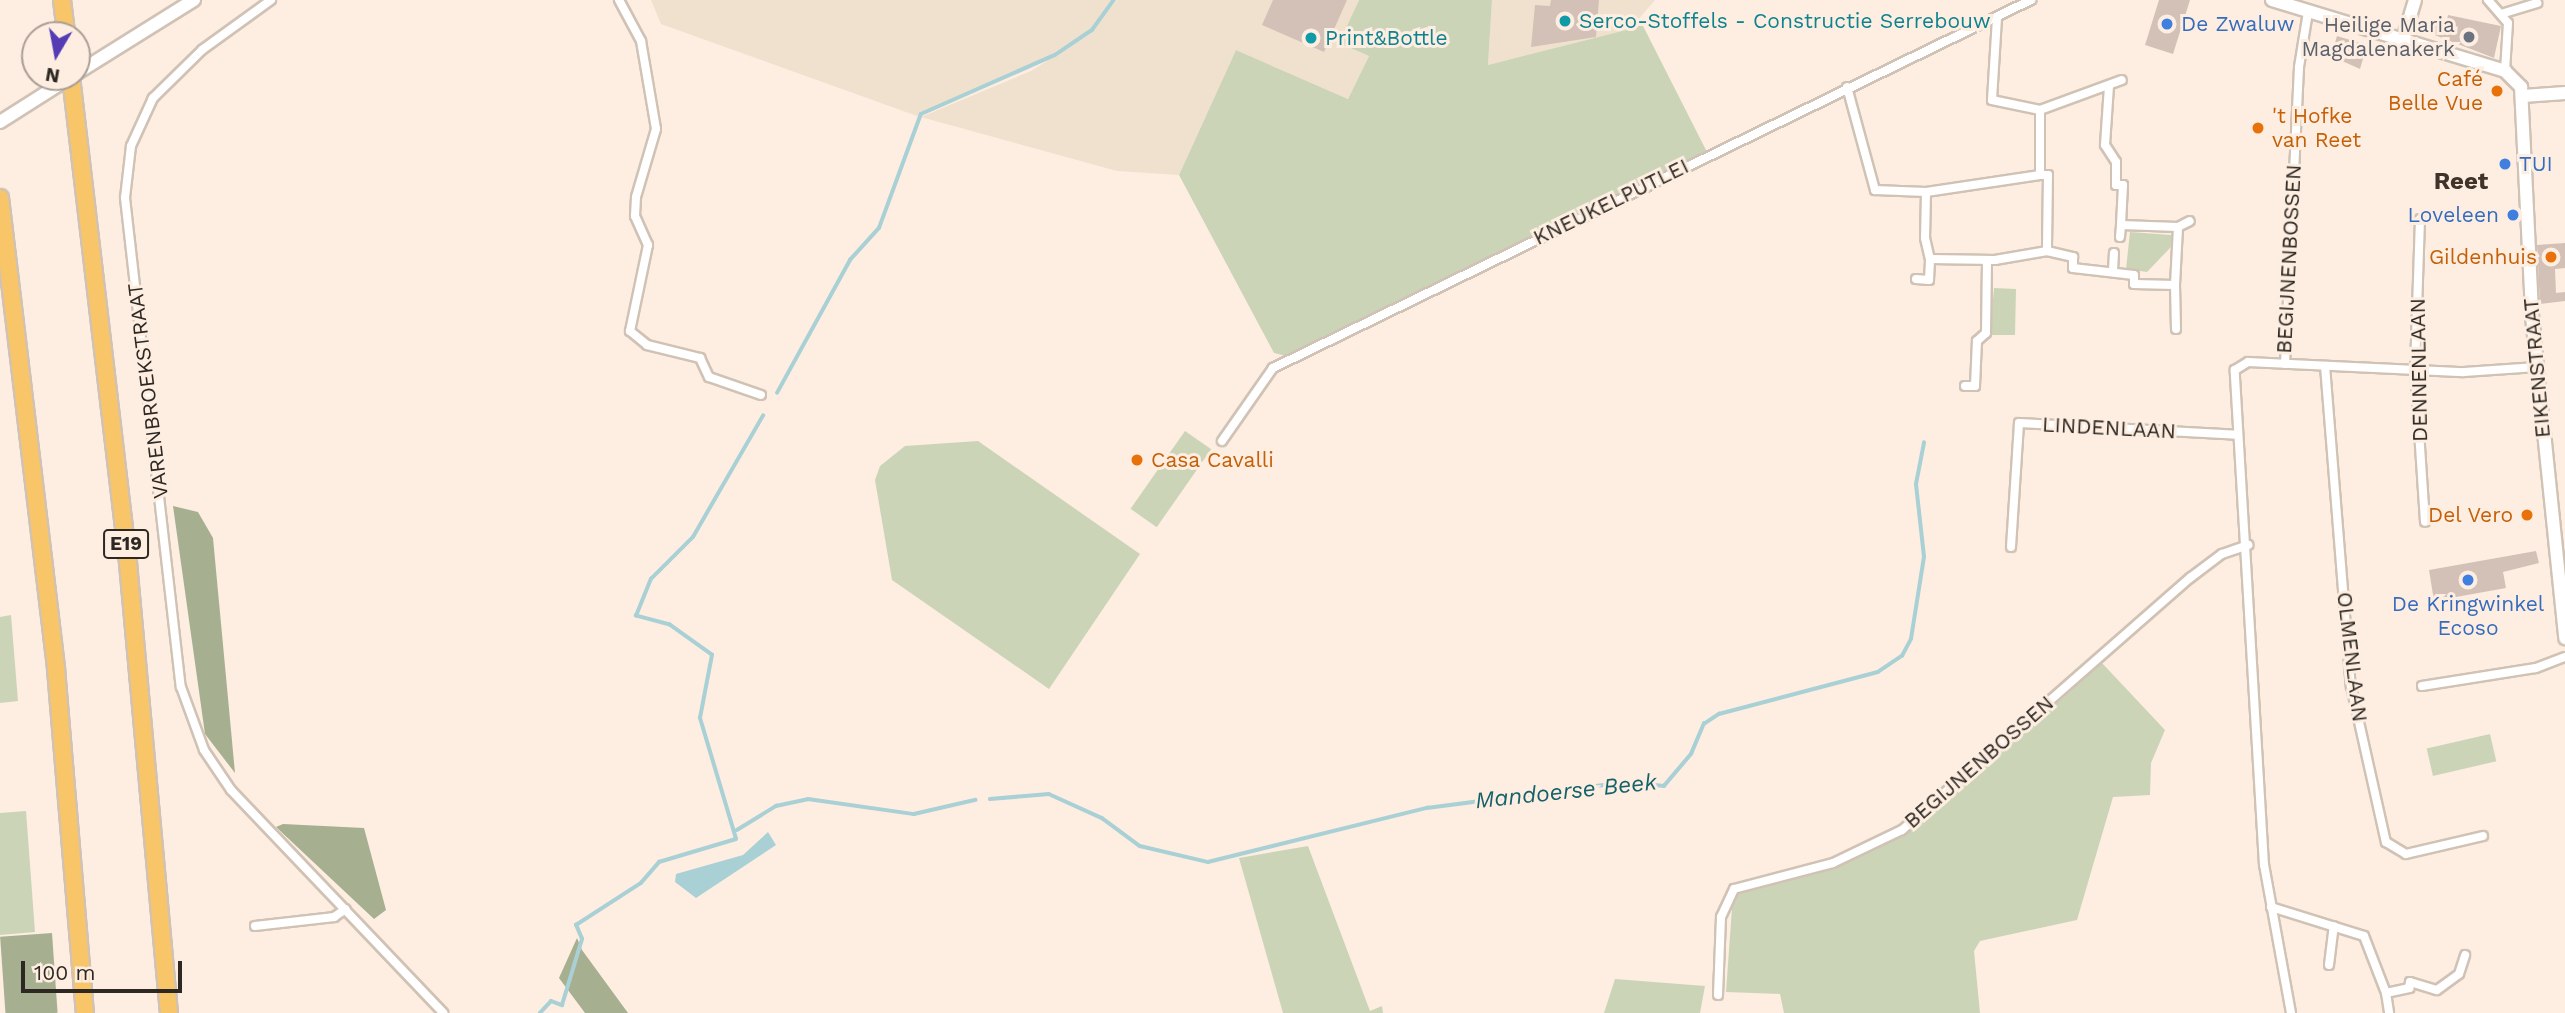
<!DOCTYPE html>
<meta charset="utf-8">
<style>
body{margin:0}
#map{position:relative;width:2565px;height:1013px;overflow:hidden;background:#fdeee1;font-family:"Work Sans",sans-serif}
div>[style]{position:absolute}
[style*='--x']{left:calc(var(--x)*1px);top:calc(var(--y)*1px);width:calc(var(--w)*1px);rotate:calc(var(--a)*1deg)}
.industrial>*{inset:0;background:#efe1ce}
.green>*{inset:0;background:#ccd4b8;transform-origin:0 0}
.forest>*{inset:0;background:#a7af91;transform-origin:0 0}
.water>*{inset:0;background:#a9d0d5}
.stream>*{height:3.5px;margin:-1.75px;padding:0 1.75px;transform-origin:1.75px;border-radius:1.75px;background:#a9d0d5}
.building>*{inset:0;background:#d3c1b8}
.roads{filter:drop-shadow(2px 0 #d0c2b5) drop-shadow(-2px 0 #d0c2b5) drop-shadow(0 2px #d0c2b5) drop-shadow(0 -2px #d0c2b5)}
.street>*{height:8px;margin:-4px;padding:0 4px;transform-origin:4px;border-radius:4px;background:#fff}
.secondary>*{height:12px;margin:-6px;padding:0 6px;transform-origin:6px;border-radius:6px;background:#fff}
.highway>*{height:16px;margin:-8px;padding:0 8px;transform-origin:8px;border-radius:8px;background:#f9c569}
.dots>*{width:19px;height:19px;translate:-50% -50%;box-sizing:border-box;border:4px solid #fdeee1;border-radius:50%}
span{translate:-50% -50%;white-space:nowrap;text-align:center;line-height:1.15;-webkit-text-stroke:6px #fdeee1;paint-order:stroke}
.shield-label span{padding:2px 5px;background:#fdeee1;border:2px solid;border-radius:5px;-webkit-text-stroke-width:0}
.shield-label{font-size:19px;color:#2e2823;font-weight:700}
.culture-label{font-size:21px;color:#0d838f}
.left{translate:0 -50%;text-align:left}
.shop-label{font-size:21px;color:#366cbe}
.right{translate:-100% -50%;text-align:right}
.worship-label{font-size:21px;color:#5b616d}
.food-label{font-size:21px;color:#c56008}
.street-label{font-size:21px;color:#2e2823}
.water-label{font-size:23px;color:#14616a;font-style:italic}
.quarter-label{font-size:24px;color:#40342a;font-weight:700}
.north{position:absolute;left:21px;top:21px;width:70px;height:70px;box-sizing:border-box;background:#fdeee1;border:2px solid #aa9f95;border-radius:50%;rotate:190deg;font-size:19px;font-weight:700;line-height:28px;text-align:center;color:#2e2823}
.north::after{content:'';display:block;margin:auto;width:24px;height:32px;background:#553cb4;clip-path:polygon(50% 0,100% 100%,50% 72%,0 100%)}
.scale{position:absolute;left:21px;top:961px;width:161px;height:32px;box-sizing:border-box;border:4px solid #2e2823;border-top:0;padding-left:9px;font-size:21px;line-height:24px;white-space:nowrap;color:#2e2823;-webkit-text-stroke:5px #fdeee1;paint-order:stroke}
</style>
<div id="map">
<div class="industrial">
<div style="clip-path:polygon(651px 0,1112px 0,1089px 31px,1026px 70px,917px 116px,661px 24px)"></div>
<div style="clip-path:polygon(1117px 0,1359px 0,1339px 43px,1369px 56px,1348px 99px,1236px 50px,1179px 175px,1117px 171px,921px 117px,1031px 71px,1090px 34px)"></div>
<div style="clip-path:polygon(1492px 0,1655px 0,1630px 29px,1488px 65px)"></div>
</div>
<div class="green">
<div style="clip-path:polygon(1359px 0,1492px 0,1488px 65px,1630px 29px,1639px 18px,1707px 152px,1286px 356px,1274px 353px,1179px 175px,1236px 50px,1348px 99px,1369px 56px,1339px 43px)"></div>
<div style="clip-path:polygon(2130px 232px,2171px 235px,2171px 247px,2147px 272px,2126px 269px)"></div>
<div style="clip-path:polygon(1994px 288px,2016px 289px,2015px 335px,1990px 335px)"></div>
<div style="left:1185px;top:431px;width:32px;height:95px;rotate:35deg"></div>
<div style="clip-path:polygon(978px 441px,1140px 554px,1049px 689px,892px 580px,875px 480px,880px 466px,905px 446px)"></div>
<div style="clip-path:polygon(11px 615px,18px 701px,0 703px,0 617px)"></div>
<div style="clip-path:polygon(2102px 663px,2165px 730px,2151px 763px,2150px 795px,2113px 797px,2077px 920px,1980px 941px,1974px 951px,1980px 1013px,1784px 1013px,1780px 994px,1726px 992px,1733px 894px,1835px 863px,1937px 810px)"></div>
<div style="left:2490px;top:734px;width:28px;height:65px;rotate:77deg"></div>
<div style="clip-path:polygon(26px 811px,35px 932px,0 935px,0 813px)"></div>
<div style="clip-path:polygon(1308px 846px,1370px 1011px,1382px 1006px,1383px 1013px,1283px 1013px,1239px 858px)"></div>
<div style="clip-path:polygon(1615px 979px,1705px 986px,1700px 1013px,1604px 1013px)"></div>
</div>
<div class="forest">
<div style="clip-path:polygon(173px 506px,198px 512px,213px 538px,235px 773px,205px 734px)"></div>
<div style="clip-path:polygon(283px 824px,364px 828px,386px 910px,374px 919px,276px 827px)"></div>
<div style="left:52px;top:933px;width:80px;height:52px;rotate:86deg"></div>
<div style="clip-path:polygon(577px 938px,582px 950px,628px 1013px,585px 1013px,559px 978px)"></div>
</div>
<div class="water">
<div style="clip-path:polygon(768px 832px,776px 845px,696px 898px,675px 882px,676px 874px,743px 855px)"></div>
</div>
<div class="stream">
<div style="--x:1287;--y:366;--w:153;--a:-26.1"></div>
<div style="--x:777;--y:393;--w:152;--a:-61.2"></div>
<div style="--x:850;--y:260;--w:43;--a:-47.8"></div>
<div style="--x:879;--y:228;--w:121;--a:-69.8"></div>
<div style="--x:921;--y:114;--w:146;--a:-23.8"></div>
<div style="--x:1055;--y:55;--w:45;--a:-34"></div>
<div style="--x:1092;--y:30;--w:37;--a:-54"></div>
<div style="--x:990;--y:799;--w:59;--a:-4.8"></div>
<div style="--x:1049;--y:794;--w:58;--a:24.4"></div>
<div style="--x:1102;--y:818;--w:47;--a:36.4"></div>
<div style="--x:1140;--y:846;--w:70;--a:13.2"></div>
<div style="--x:1208;--y:862;--w:226;--a:-13.9"></div>
<div style="--x:1427;--y:808;--w:201;--a:-7.4"></div>
<div style="--x:1626;--y:782;--w:38;--a:6"></div>
<div style="--x:1664;--y:786;--w:42;--a:-49.8"></div>
<div style="--x:1691;--y:754;--w:33;--a:-67"></div>
<div style="--x:1704;--y:724;--w:18;--a:-34"></div>
<div style="--x:1719;--y:714;--w:164;--a:-14.8"></div>
<div style="--x:1878;--y:672;--w:29;--a:-34"></div>
<div style="--x:1902;--y:656;--w:19;--a:-62"></div>
<div style="--x:1911;--y:639;--w:83;--a:-81"></div>
<div style="--x:1924;--y:557;--w:73;--a:-96.3"></div>
<div style="--x:1916;--y:484;--w:42;--a:-79"></div>
<div style="--x:737;--y:830;--w:46;--a:-31.6"></div>
<div style="--x:776;--y:806;--w:33;--a:-12"></div>
<div style="--x:808;--y:799;--w:107;--a:8.1"></div>
<div style="--x:914;--y:814;--w:63;--a:-12.9"></div>
<div style="--x:540;--y:1013;--w:16;--a:-47"></div>
<div style="--x:551;--y:1001;--w:12;--a:20"></div>
<div style="--x:562;--y:1005;--w:69;--a:-73.1"></div>
<div style="--x:582;--y:939;--w:15;--a:-113"></div>
<div style="--x:576;--y:925;--w:77;--a:-32.9"></div>
<div style="--x:641;--y:883;--w:28;--a:-49"></div>
<div style="--x:659;--y:862;--w:80;--a:-16.6"></div>
<div style="--x:736;--y:839;--w:126;--a:-106.6"></div>
<div style="--x:700;--y:718;--w:64;--a:-79.2"></div>
<div style="--x:712;--y:655;--w:52;--a:-144.5"></div>
<div style="--x:670;--y:625;--w:35;--a:-165"></div>
<div style="--x:636;--y:616;--w:40;--a:-68"></div>
<div style="--x:651;--y:579;--w:59;--a:-45"></div>
<div style="--x:693;--y:537;--w:140;--a:-60"></div>
</div>
<div class="building">
<div style="clip-path:polygon(1273px 0,1347px 0,1324px 52px,1262px 25px)"></div>
<div style="clip-path:polygon(1551px 0,1599px 0,1596px 37px,1531px 47px,1535px 5px,1550px 6px)"></div>
<div style="clip-path:polygon(2159px 0,2190px 0,2173px 54px,2145px 45px)"></div>
<div style="clip-path:polygon(2448px 15px,2501px 26px,2494px 58px,2432px 34px,2431px 26px,2446px 24px)"></div>
<div style="clip-path:polygon(2337px 36px,2367px 45px,2360px 69px,2331px 56px)"></div>
<div style="clip-path:polygon(2565px 243px,2565px 268px,2555px 269px,2556px 293px,2565px 292px,2565px 301px,2540px 304px,2537px 245px)"></div>
<div style="clip-path:polygon(2536px 551px,2539px 563px,2503px 572px,2506px 588px,2434px 601px,2429px 570px)"></div>
</div>
<div class="roads">
<div class="street">
<div style="--x:271;--y:0;--w:85;--a:144.1"></div>
<div style="--x:202;--y:50;--w:69;--a:135.6"></div>
<div style="--x:153;--y:98;--w:53;--a:114.6"></div>
<div style="--x:131;--y:146;--w:52;--a:96.6"></div>
<div style="--x:125;--y:198;--w:492;--a:83.5"></div>
<div style="--x:181;--y:687;--w:67;--a:69.9"></div>
<div style="--x:204;--y:750;--w:48;--a:56"></div>
<div style="--x:231;--y:790;--w:308;--a:46.4"></div>
<div style="--x:619;--y:0;--w:47;--a:61.8"></div>
<div style="--x:641;--y:41;--w:89;--a:80.3"></div>
<div style="--x:656;--y:129;--w:71;--a:106.4"></div>
<div style="--x:636;--y:197;--w:19;--a:93"></div>
<div style="--x:635;--y:216;--w:32;--a:66"></div>
<div style="--x:648;--y:245;--w:88;--a:101.8"></div>
<div style="--x:630;--y:331;--w:22;--a:39"></div>
<div style="--x:647;--y:345;--w:55;--a:13.8"></div>
<div style="--x:700;--y:358;--w:21;--a:65"></div>
<div style="--x:709;--y:377;--w:55;--a:19.1"></div>
<div style="--x:2488;--y:0;--w:30;--a:49"></div>
<div style="--x:2508;--y:23;--w:48;--a:93.6"></div>
<div style="--x:2501;--y:14;--w:38;--a:-17"></div>
<div style="--x:1997;--y:18;--w:82;--a:93.5"></div>
<div style="--x:1992;--y:100;--w:49;--a:11.8"></div>
<div style="--x:2040;--y:110;--w:87;--a:-20.1"></div>
<div style="--x:2109;--y:86;--w:59;--a:93.9"></div>
<div style="--x:2105;--y:145;--w:20;--a:57"></div>
<div style="--x:2116;--y:162;--w:23;--a:90"></div>
<div style="--x:2116;--y:185;--w:7;--a:0"></div>
<div style="--x:2123;--y:185;--w:40;--a:92.9"></div>
<div style="--x:2121;--y:225;--w:57;--a:2"></div>
<div style="--x:2178;--y:227;--w:13;--a:-27"></div>
<div style="--x:1847;--y:87;--w:107;--a:74.8"></div>
<div style="--x:1875;--y:190;--w:51;--a:2.2"></div>
<div style="--x:2040;--y:110;--w:65;--a:90"></div>
<div style="--x:2040;--y:175;--w:115;--a:171.5"></div>
<div style="--x:1926;--y:192;--w:46;--a:91.2"></div>
<div style="--x:1925;--y:238;--w:22;--a:77"></div>
<div style="--x:1930;--y:259;--w:65;--a:0.9"></div>
<div style="--x:1995;--y:260;--w:53;--a:-9.8"></div>
<div style="--x:2040;--y:175;--w:8;--a:0"></div>
<div style="--x:2048;--y:175;--w:76;--a:90.8"></div>
<div style="--x:2047;--y:251;--w:27;--a:13"></div>
<div style="--x:2073;--y:257;--w:11;--a:90"></div>
<div style="--x:2073;--y:268;--w:61;--a:6.5"></div>
<div style="--x:2134;--y:275;--w:9;--a:90"></div>
<div style="--x:2134;--y:284;--w:41;--a:1.4"></div>
<div style="--x:2175;--y:285;--w:44;--a:88.7"></div>
<div style="--x:2420;--y:219;--w:152;--a:91.9"></div>
<div style="--x:2415;--y:371;--w:151;--a:86.2"></div>
<div style="--x:2120;--y:237;--w:12;--a:-85"></div>
<div style="--x:2113;--y:271;--w:18;--a:-87"></div>
<div style="--x:1916;--y:279;--w:13;--a:4"></div>
<div style="--x:1929;--y:280;--w:21;--a:-87"></div>
<div style="--x:2175;--y:285;--w:58;--a:-87"></div>
<div style="--x:2285;--y:364;--w:297;--a:-87.3"></div>
<div style="--x:2299;--y:67;--w:56;--a:-80.7"></div>
<div style="--x:2325;--y:366;--w:321;--a:85.4"></div>
<div style="--x:2351;--y:686;--w:160;--a:77.4"></div>
<div style="--x:2386;--y:842;--w:23;--a:31"></div>
<div style="--x:2406;--y:854;--w:79;--a:-13.2"></div>
<div style="--x:1965;--y:386;--w:10;--a:0"></div>
<div style="--x:1975;--y:386;--w:45;--a:-87.5"></div>
<div style="--x:1977;--y:341;--w:12;--a:-42"></div>
<div style="--x:1986;--y:333;--w:73;--a:-89.2"></div>
<div style="--x:1222;--y:441;--w:89;--a:-55.1"></div>
<div style="--x:1273;--y:368;--w:843;--a:-25.9"></div>
<div style="--x:2011;--y:547;--w:124;--a:-86.3"></div>
<div style="--x:2019;--y:423;--w:219;--a:3.1"></div>
<div style="--x:2422;--y:686;--w:115;--a:-9"></div>
<div style="--x:2536;--y:668;--w:31;--a:-21"></div>
<div style="--x:2271;--y:907;--w:97;--a:17.3"></div>
<div style="--x:2364;--y:936;--w:61;--a:68.9"></div>
<div style="--x:2386;--y:993;--w:24;--a:-12"></div>
<div style="--x:2409;--y:988;--w:6;--a:-81"></div>
<div style="--x:2410;--y:982;--w:28;--a:17"></div>
<div style="--x:2437;--y:990;--w:27;--a:-36"></div>
<div style="--x:2459;--y:974;--w:20;--a:-72"></div>
<div style="--x:255;--y:926;--w:80;--a:-6.5"></div>
<div style="--x:334;--y:917;--w:14;--a:-34"></div>
<div style="--x:2329;--y:965;--w:39;--a:-83"></div>
<div style="--x:2386;--y:993;--w:20;--a:81"></div>
<div style="--x:1718;--y:995;--w:78;--a:-87.8"></div>
<div style="--x:1721;--y:917;--w:31;--a:-65"></div>
<div style="--x:1734;--y:889;--w:102;--a:-14.7"></div>
<div style="--x:1833;--y:863;--w:76;--a:-25.6"></div>
<div style="--x:1902;--y:830;--w:383;--a:-41.2"></div>
<div style="--x:2190;--y:578;--w:40;--a:-37"></div>
<div style="--x:2222;--y:554;--w:28;--a:-19"></div>
<div style="--x:2291;--y:1013;--w:150;--a:-100.3"></div>
<div style="--x:2264;--y:865;--w:496;--a:-93.4"></div>
<div style="--x:2235;--y:370;--w:15;--a:-32"></div>
<div style="--x:2248;--y:362;--w:216;--a:2.7"></div>
<div style="--x:2464;--y:372;--w:73;--a:-3.9"></div>
</div>
<div class="secondary">
<div style="--x:2272;--y:0;--w:244;--a:16.9"></div>
<div style="--x:2505;--y:71;--w:23;--a:45"></div>
<div style="--x:2521;--y:87;--w:229;--a:87.2"></div>
<div style="--x:2532;--y:316;--w:324;--a:84.1"></div>
<div style="--x:2402;--y:43;--w:45;--a:-73.2"></div>
<div style="--x:77;--y:73;--w:138;--a:-32"></div>
<div style="--x:2523;--y:96;--w:42;--a:-4.1"></div>
<div style="--x:0;--y:122;--w:84;--a:-32.4"></div>
</div>
<div class="highway">
<div style="--x:62;--y:0;--w:35;--a:83"></div>
<div style="--x:71;--y:77;--w:489;--a:83.3"></div>
<div style="--x:128;--y:563;--w:452;--a:84.8"></div>
<div style="--x:0;--y:198;--w:474;--a:83.2"></div>
<div style="--x:56;--y:669;--w:345;--a:85.2"></div>
</div>
</div>
<div class="dots">
<div style="left:1565px;top:21px;background:#0f9aa8"></div>
<div style="left:2167px;top:24px;background:#3f7fe0"></div>
<div style="left:2469px;top:37px;background:#6b7280"></div>
<div style="left:1311px;top:38px;background:#0f9aa8"></div>
<div style="left:2497px;top:91px;background:#e8710a"></div>
<div style="left:2258px;top:128px;background:#e8710a"></div>
<div style="left:2505px;top:164px;background:#3f7fe0"></div>
<div style="left:2513px;top:215px;background:#3f7fe0"></div>
<div style="left:2551px;top:257px;background:#e8710a"></div>
<div style="left:1137px;top:460px;background:#e8710a"></div>
<div style="left:2527px;top:515px;background:#e8710a"></div>
<div style="left:2468px;top:580px;background:#3f7fe0"></div>
</div>
<div class="shield-label">
<span style="left:126px;top:544px">E19</span>
</div>
<div class="culture-label">
<span class="left" style="left:1579px;top:21px">Serco-Stoffels - Constructie Serrebouw</span>
<span class="left" style="left:1325px;top:38px">Print&amp;Bottle</span>
</div>
<div class="shop-label">
<span class="left" style="left:2181px;top:24px">De Zwaluw</span>
<span class="left" style="left:2519px;top:164px">TUI</span>
<span class="right" style="left:2499px;top:215px">Loveleen</span>
<span style="left:2468px;top:616px">De Kringwinkel<br>Ecoso</span>
</div>
<div class="worship-label">
<span class="right" style="left:2455px;top:37px">Heilige Maria<br>Magdalenakerk</span>
</div>
<div class="food-label">
<span class="right" style="left:2483px;top:91px">Café<br>Belle Vue</span>
<span class="left" style="left:2272px;top:128px">'t Hofke<br>van Reet</span>
<span class="right" style="left:2537px;top:257px">Gildenhuis</span>
<span class="left" style="left:1151px;top:460px">Casa Cavalli</span>
<span class="right" style="left:2513px;top:515px">Del Vero</span>
</div>
<div class="street-label">
<span style="left:1611px;top:202px;rotate:-26deg">KNEUKELPUTLEI</span>
<span style="left:2289px;top:259px;rotate:-87deg">BEGIJNENBOSSEN</span>
<span style="left:2537px;top:368px;rotate:-95deg">EIKENSTRAAT</span>
<span style="left:2419px;top:370px;rotate:-91deg">DENNENLAAN</span>
<span style="left:148px;top:391px;rotate:-97deg">VARENBROEKSTRAAT</span>
<span style="left:2109px;top:428px;rotate:3deg">LINDENLAAN</span>
<span style="left:2352px;top:657px;rotate:83deg">OLMENLAAN</span>
<span style="left:1979px;top:762px;rotate:-41deg">BEGIJNENBOSSEN</span>
</div>
<div class="water-label">
<span style="left:1566px;top:792px;rotate:-6deg">Mandoerse Beek</span>
</div>
<div class="quarter-label">
<span style="left:2461px;top:182px">Reet</span>
</div>
<div class="north">N</div>
<div class="scale">100 m</div>
</div>
